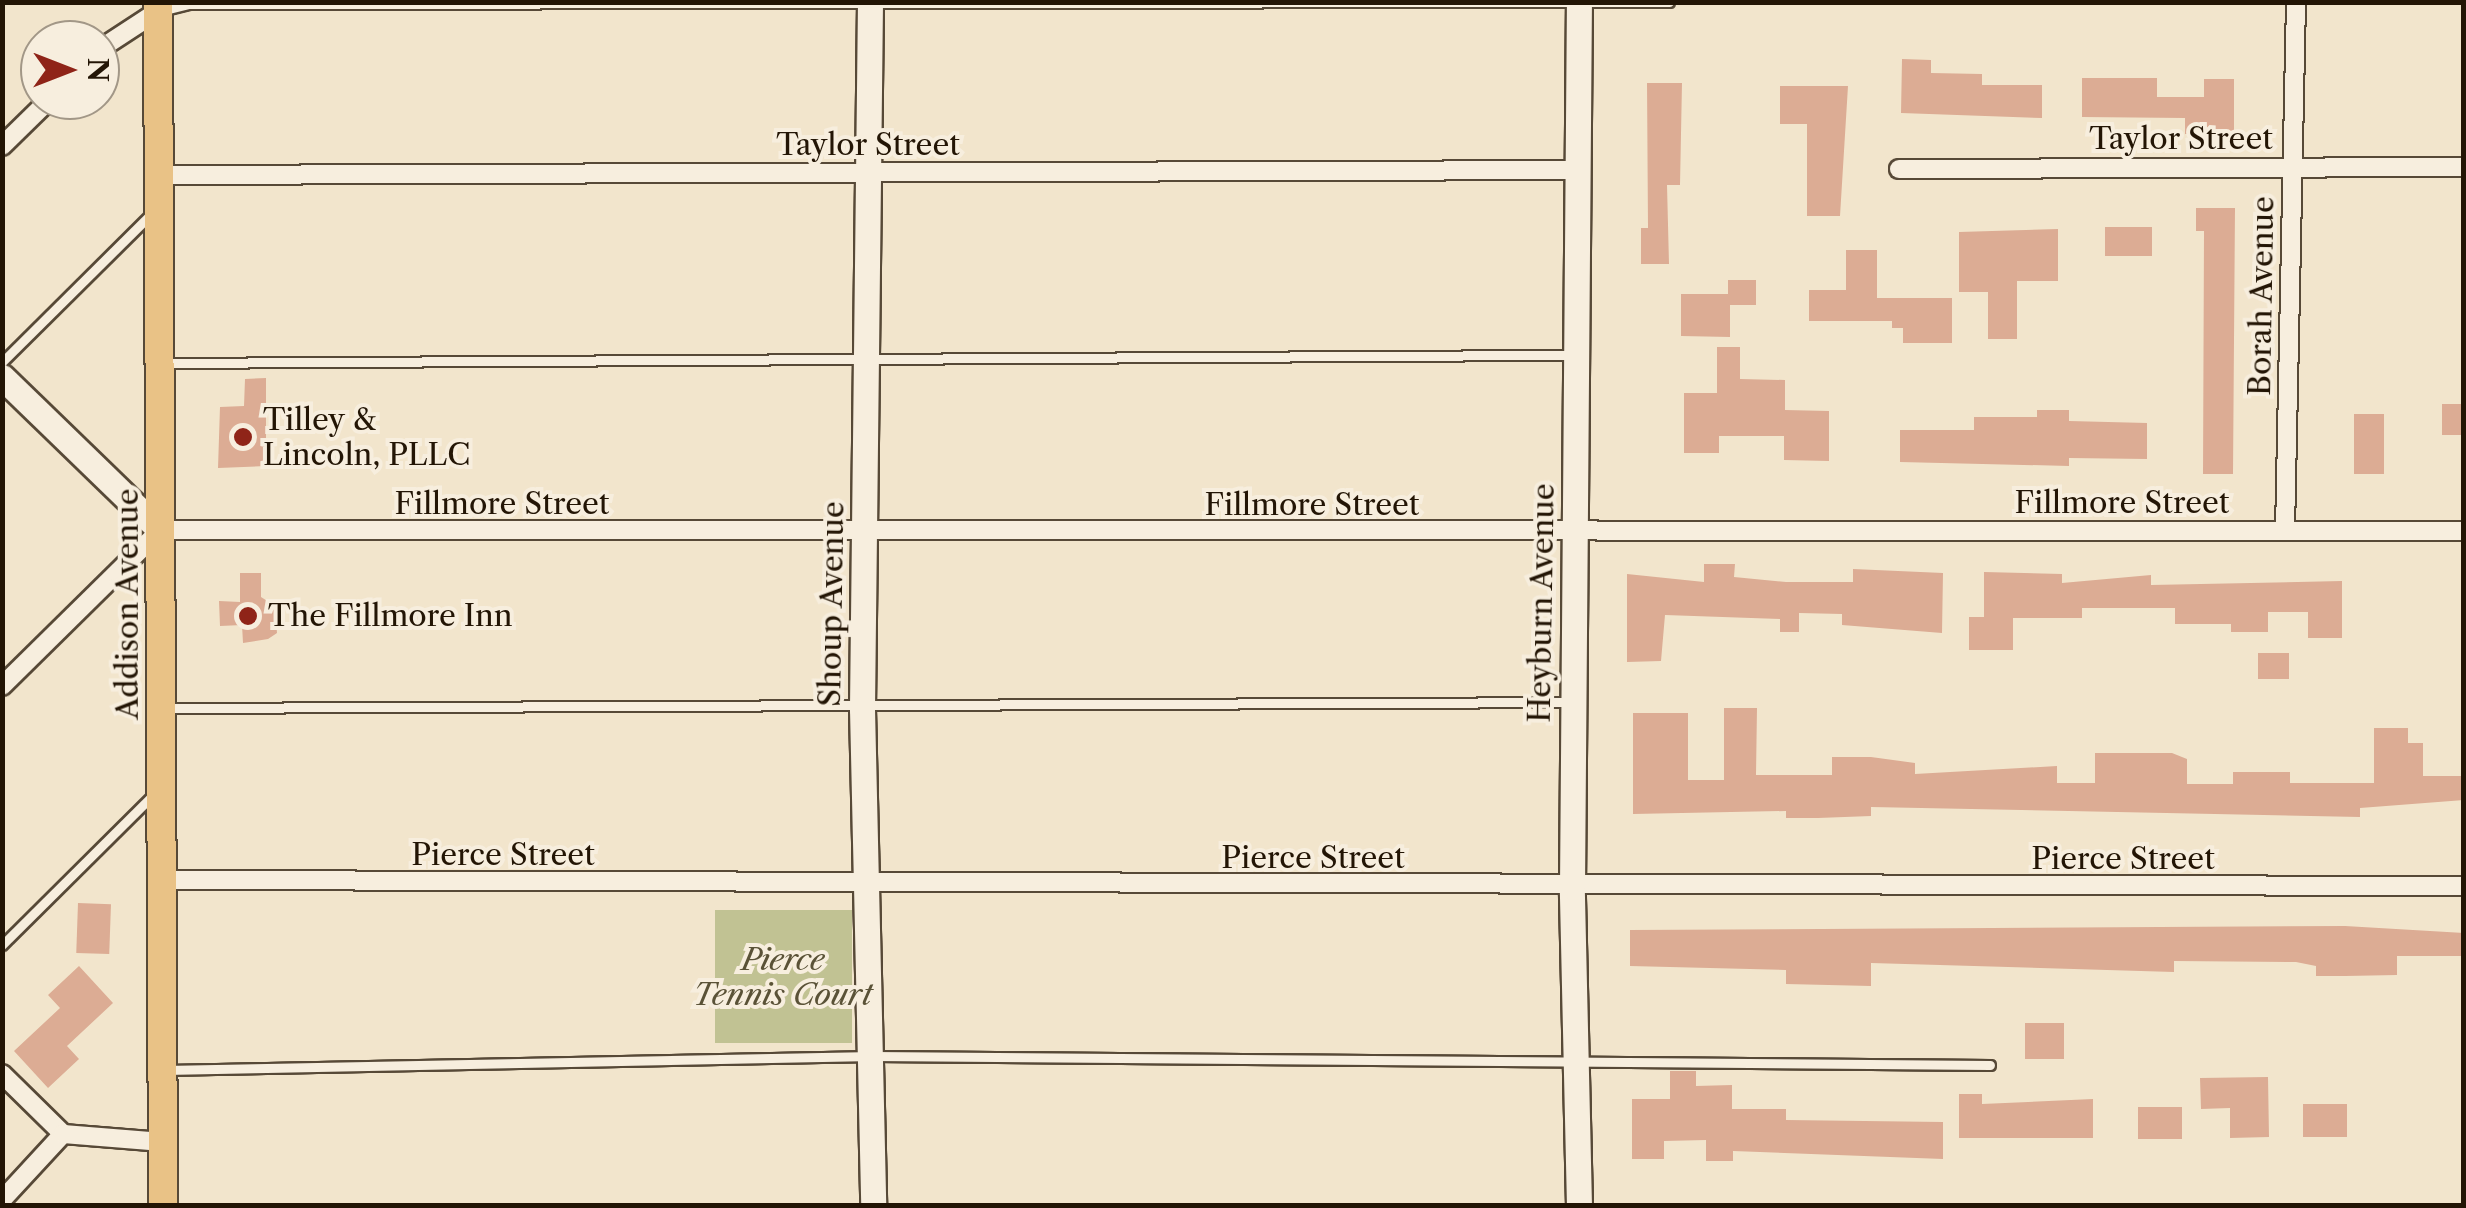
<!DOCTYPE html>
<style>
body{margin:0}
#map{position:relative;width:2466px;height:1208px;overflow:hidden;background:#f2e5cc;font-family:"Libre Caslon Text",serif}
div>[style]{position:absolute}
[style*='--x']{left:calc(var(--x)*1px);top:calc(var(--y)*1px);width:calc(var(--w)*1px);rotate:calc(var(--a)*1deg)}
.green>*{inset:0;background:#c1c293;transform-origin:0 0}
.building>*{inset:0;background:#dcac94;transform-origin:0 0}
.roads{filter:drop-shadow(2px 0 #574937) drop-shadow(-2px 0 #574937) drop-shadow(0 2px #574937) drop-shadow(0 -2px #574937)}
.lane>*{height:9px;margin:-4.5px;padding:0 4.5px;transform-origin:4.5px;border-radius:4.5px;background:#f7eede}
.street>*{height:18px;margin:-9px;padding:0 9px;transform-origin:9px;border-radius:9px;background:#f7eede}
.secondary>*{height:25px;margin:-12.5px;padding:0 12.5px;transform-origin:12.5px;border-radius:12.5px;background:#f7eede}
.primary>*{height:28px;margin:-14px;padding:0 14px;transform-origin:14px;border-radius:14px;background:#e9c286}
.dots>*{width:28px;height:28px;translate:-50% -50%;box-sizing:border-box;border:5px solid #f7eede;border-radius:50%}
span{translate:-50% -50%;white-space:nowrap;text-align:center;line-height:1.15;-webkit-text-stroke:8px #f7eede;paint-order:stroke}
.street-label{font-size:30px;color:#231505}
.poi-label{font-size:30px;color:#231505}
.left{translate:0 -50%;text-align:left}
.park-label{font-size:30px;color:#5a5237;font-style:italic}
.frame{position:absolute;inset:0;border:5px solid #231505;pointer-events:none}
.north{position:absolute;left:20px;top:20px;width:100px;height:100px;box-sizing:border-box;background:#f7eede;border:2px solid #a29787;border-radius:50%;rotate:90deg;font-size:28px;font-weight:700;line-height:40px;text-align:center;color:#231505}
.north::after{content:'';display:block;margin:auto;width:35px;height:45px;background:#8f2418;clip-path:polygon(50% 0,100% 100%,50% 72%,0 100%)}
</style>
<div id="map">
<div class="green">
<div style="left:715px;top:910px;width:137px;height:133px"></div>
</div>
<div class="building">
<div style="clip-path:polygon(1902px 59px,1931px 60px,1931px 73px,1982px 74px,1982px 85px,2042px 85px,2042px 118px,1901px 113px)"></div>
<div style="clip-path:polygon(2082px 78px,2157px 78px,2157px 97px,2204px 97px,2204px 79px,2234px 79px,2234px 134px,2185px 134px,2185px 118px,2082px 117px)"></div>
<div style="clip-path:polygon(1647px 83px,1682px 83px,1680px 185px,1667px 185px,1669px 264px,1641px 264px,1641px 228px,1648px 228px)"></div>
<div style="clip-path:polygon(1780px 86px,1848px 86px,1840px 216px,1807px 216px,1807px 124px,1780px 124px)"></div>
<div style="clip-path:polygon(2196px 208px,2235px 208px,2233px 474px,2203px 474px,2204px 231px,2196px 231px)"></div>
<div style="left:2105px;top:227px;width:47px;height:29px"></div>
<div style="clip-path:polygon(2058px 229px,2058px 281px,2017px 281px,2017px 339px,1988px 339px,1988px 292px,1959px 292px,1959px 232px)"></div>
<div style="clip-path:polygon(1846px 250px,1877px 250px,1877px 298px,1952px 298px,1952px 343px,1903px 343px,1903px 328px,1892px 328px,1892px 321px,1809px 321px,1809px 290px,1846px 290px)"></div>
<div style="clip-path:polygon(1728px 280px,1756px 280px,1756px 305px,1730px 305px,1730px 337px,1681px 336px,1681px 294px,1728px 294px)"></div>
<div style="clip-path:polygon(1717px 347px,1740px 347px,1740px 379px,1785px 380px,1785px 410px,1829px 411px,1829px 461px,1784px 460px,1784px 436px,1719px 436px,1719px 453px,1684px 453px,1684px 393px,1717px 393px)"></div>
<div style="clip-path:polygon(266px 378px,266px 466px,218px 468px,220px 407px,244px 406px,245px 379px)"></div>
<div style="left:2442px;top:404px;width:22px;height:31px"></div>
<div style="clip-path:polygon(2037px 410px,2069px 410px,2069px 421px,2147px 423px,2147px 459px,2069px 458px,2069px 466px,1900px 462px,1900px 430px,1974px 430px,1974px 417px,2037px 417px)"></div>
<div style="left:2354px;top:414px;width:30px;height:60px"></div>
<div style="clip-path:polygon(1704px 564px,1735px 564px,1734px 577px,1786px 582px,1853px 582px,1853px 569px,1943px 573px,1942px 633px,1842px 625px,1842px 614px,1799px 613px,1799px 632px,1780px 632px,1780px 619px,1665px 615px,1661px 661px,1627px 662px,1627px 574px,1704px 582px)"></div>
<div style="clip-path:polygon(1984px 572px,2062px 574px,2062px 583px,2151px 575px,2151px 585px,2342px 581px,2342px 638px,2308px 638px,2308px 612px,2268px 612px,2268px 632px,2231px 632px,2231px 624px,2175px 624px,2175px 608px,2082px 608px,2082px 618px,2013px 618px,2013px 650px,1969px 650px,1969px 617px,1984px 617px)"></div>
<div style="clip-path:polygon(240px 573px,261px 573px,261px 597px,275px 606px,277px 633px,268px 639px,243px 643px,242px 625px,220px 626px,219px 601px,240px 602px)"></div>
<div style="left:2258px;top:653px;width:31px;height:26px"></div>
<div style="clip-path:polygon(1724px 708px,1757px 708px,1756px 775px,1832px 775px,1832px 757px,1871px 757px,1915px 763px,1915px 774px,2057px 766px,2057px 783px,2095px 783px,2095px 753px,2172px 753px,2187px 759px,2187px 784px,2233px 784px,2233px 772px,2290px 772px,2290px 783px,2374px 783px,2374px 728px,2408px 728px,2408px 743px,2423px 743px,2423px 776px,2464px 776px,2464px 800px,2360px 808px,2360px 817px,1871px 807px,1871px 816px,1818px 818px,1786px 818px,1786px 811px,1633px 814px,1633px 713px,1688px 713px,1688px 780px,1724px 780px)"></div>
<div style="left:78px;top:903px;width:33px;height:50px;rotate:2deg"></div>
<div style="clip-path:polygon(2345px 926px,2464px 933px,2464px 956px,2397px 956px,2397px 975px,2345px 976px,2316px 976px,2316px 966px,2296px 962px,2174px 961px,2174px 972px,1871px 963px,1871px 986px,1786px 984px,1786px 970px,1630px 966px,1630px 930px)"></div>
<div style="clip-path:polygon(79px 966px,113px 1003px,67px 1046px,79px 1059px,48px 1088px,14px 1051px,60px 1008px,48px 995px)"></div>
<div style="left:2025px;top:1023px;width:39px;height:36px"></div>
<div style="clip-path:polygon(1670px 1071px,1696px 1071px,1696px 1086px,1732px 1085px,1732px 1109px,1786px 1109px,1786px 1120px,1943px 1122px,1943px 1159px,1733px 1151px,1733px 1161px,1706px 1161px,1706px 1140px,1664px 1141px,1664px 1159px,1632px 1159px,1632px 1099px,1670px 1099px)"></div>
<div style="clip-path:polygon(2268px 1077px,2269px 1137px,2230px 1138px,2230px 1108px,2201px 1109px,2200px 1078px)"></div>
<div style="clip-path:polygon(1959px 1094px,1982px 1094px,1982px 1104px,2093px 1099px,2093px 1138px,1959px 1138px)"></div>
<div style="left:2303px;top:1104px;width:44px;height:33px"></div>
<div style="left:2138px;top:1107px;width:44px;height:32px"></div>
</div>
<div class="roads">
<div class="lane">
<div style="--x:161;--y:11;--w:29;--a:-14"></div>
<div style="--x:189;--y:4;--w:1480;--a:-0.08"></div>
<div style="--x:2;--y:362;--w:213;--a:-44.8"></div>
<div style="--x:162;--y:363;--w:1410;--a:-0.33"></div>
<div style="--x:165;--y:708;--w:1405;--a:-0.24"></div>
<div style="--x:2;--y:945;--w:217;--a:-44.8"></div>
<div style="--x:165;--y:1070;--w:708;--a:-1.13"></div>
<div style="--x:873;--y:1056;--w:1117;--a:0.46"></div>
</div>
<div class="street">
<div style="--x:100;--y:49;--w:69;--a:-33.2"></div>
<div style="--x:2;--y:146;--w:66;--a:-44.4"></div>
<div style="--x:1899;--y:169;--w:565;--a:-0.2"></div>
<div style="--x:159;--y:175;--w:1419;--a:-0.2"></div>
<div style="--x:2285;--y:531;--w:529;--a:-88.81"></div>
<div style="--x:2;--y:686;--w:222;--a:-44.6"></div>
<div style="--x:160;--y:530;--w:2304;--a:0.02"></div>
<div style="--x:162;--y:880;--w:2302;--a:0.15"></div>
<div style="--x:2;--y:1074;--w:86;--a:44.5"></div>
<div style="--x:2;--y:1200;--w:90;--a:-47.3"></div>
<div style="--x:63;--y:1134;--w:100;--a:4.6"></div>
</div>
<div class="secondary">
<div style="--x:870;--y:2;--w:707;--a:90.65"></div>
<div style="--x:862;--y:709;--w:497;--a:88.7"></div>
<div style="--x:2;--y:377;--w:220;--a:44.1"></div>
<div style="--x:1579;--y:1206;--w:319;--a:-91.3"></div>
<div style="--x:1572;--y:887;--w:885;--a:-89.55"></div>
</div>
<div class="primary">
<div style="--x:158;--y:2;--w:1204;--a:89.76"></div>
</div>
</div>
<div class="dots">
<div style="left:243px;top:437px;background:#8f2418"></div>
<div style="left:248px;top:616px;background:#8f2418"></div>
</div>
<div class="street-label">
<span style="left:2181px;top:139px">Taylor Street</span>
<span style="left:868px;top:145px">Taylor Street</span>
<span style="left:2262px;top:296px;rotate:-89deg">Borah Avenue</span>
<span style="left:2122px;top:503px">Fillmore Street</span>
<span style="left:502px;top:504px">Fillmore Street</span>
<span style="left:1312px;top:505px">Fillmore Street</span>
<span style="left:1542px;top:603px;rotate:-89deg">Heyburn Avenue</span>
<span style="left:128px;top:604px;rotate:-90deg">Addison Avenue</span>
<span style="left:832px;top:604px;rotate:-89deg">Shoup Avenue</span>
<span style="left:503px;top:855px">Pierce Street</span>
<span style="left:1313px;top:858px">Pierce Street</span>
<span style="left:2123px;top:859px">Pierce Street</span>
</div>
<div class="poi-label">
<span class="left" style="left:263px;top:437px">Tilley &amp;<br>Lincoln, PLLC</span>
<span class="left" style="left:268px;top:616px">The Fillmore Inn</span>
</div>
<div class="park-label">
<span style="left:783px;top:977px">Pierce<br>Tennis Court</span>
</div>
<div class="frame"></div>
<div class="north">N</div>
</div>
